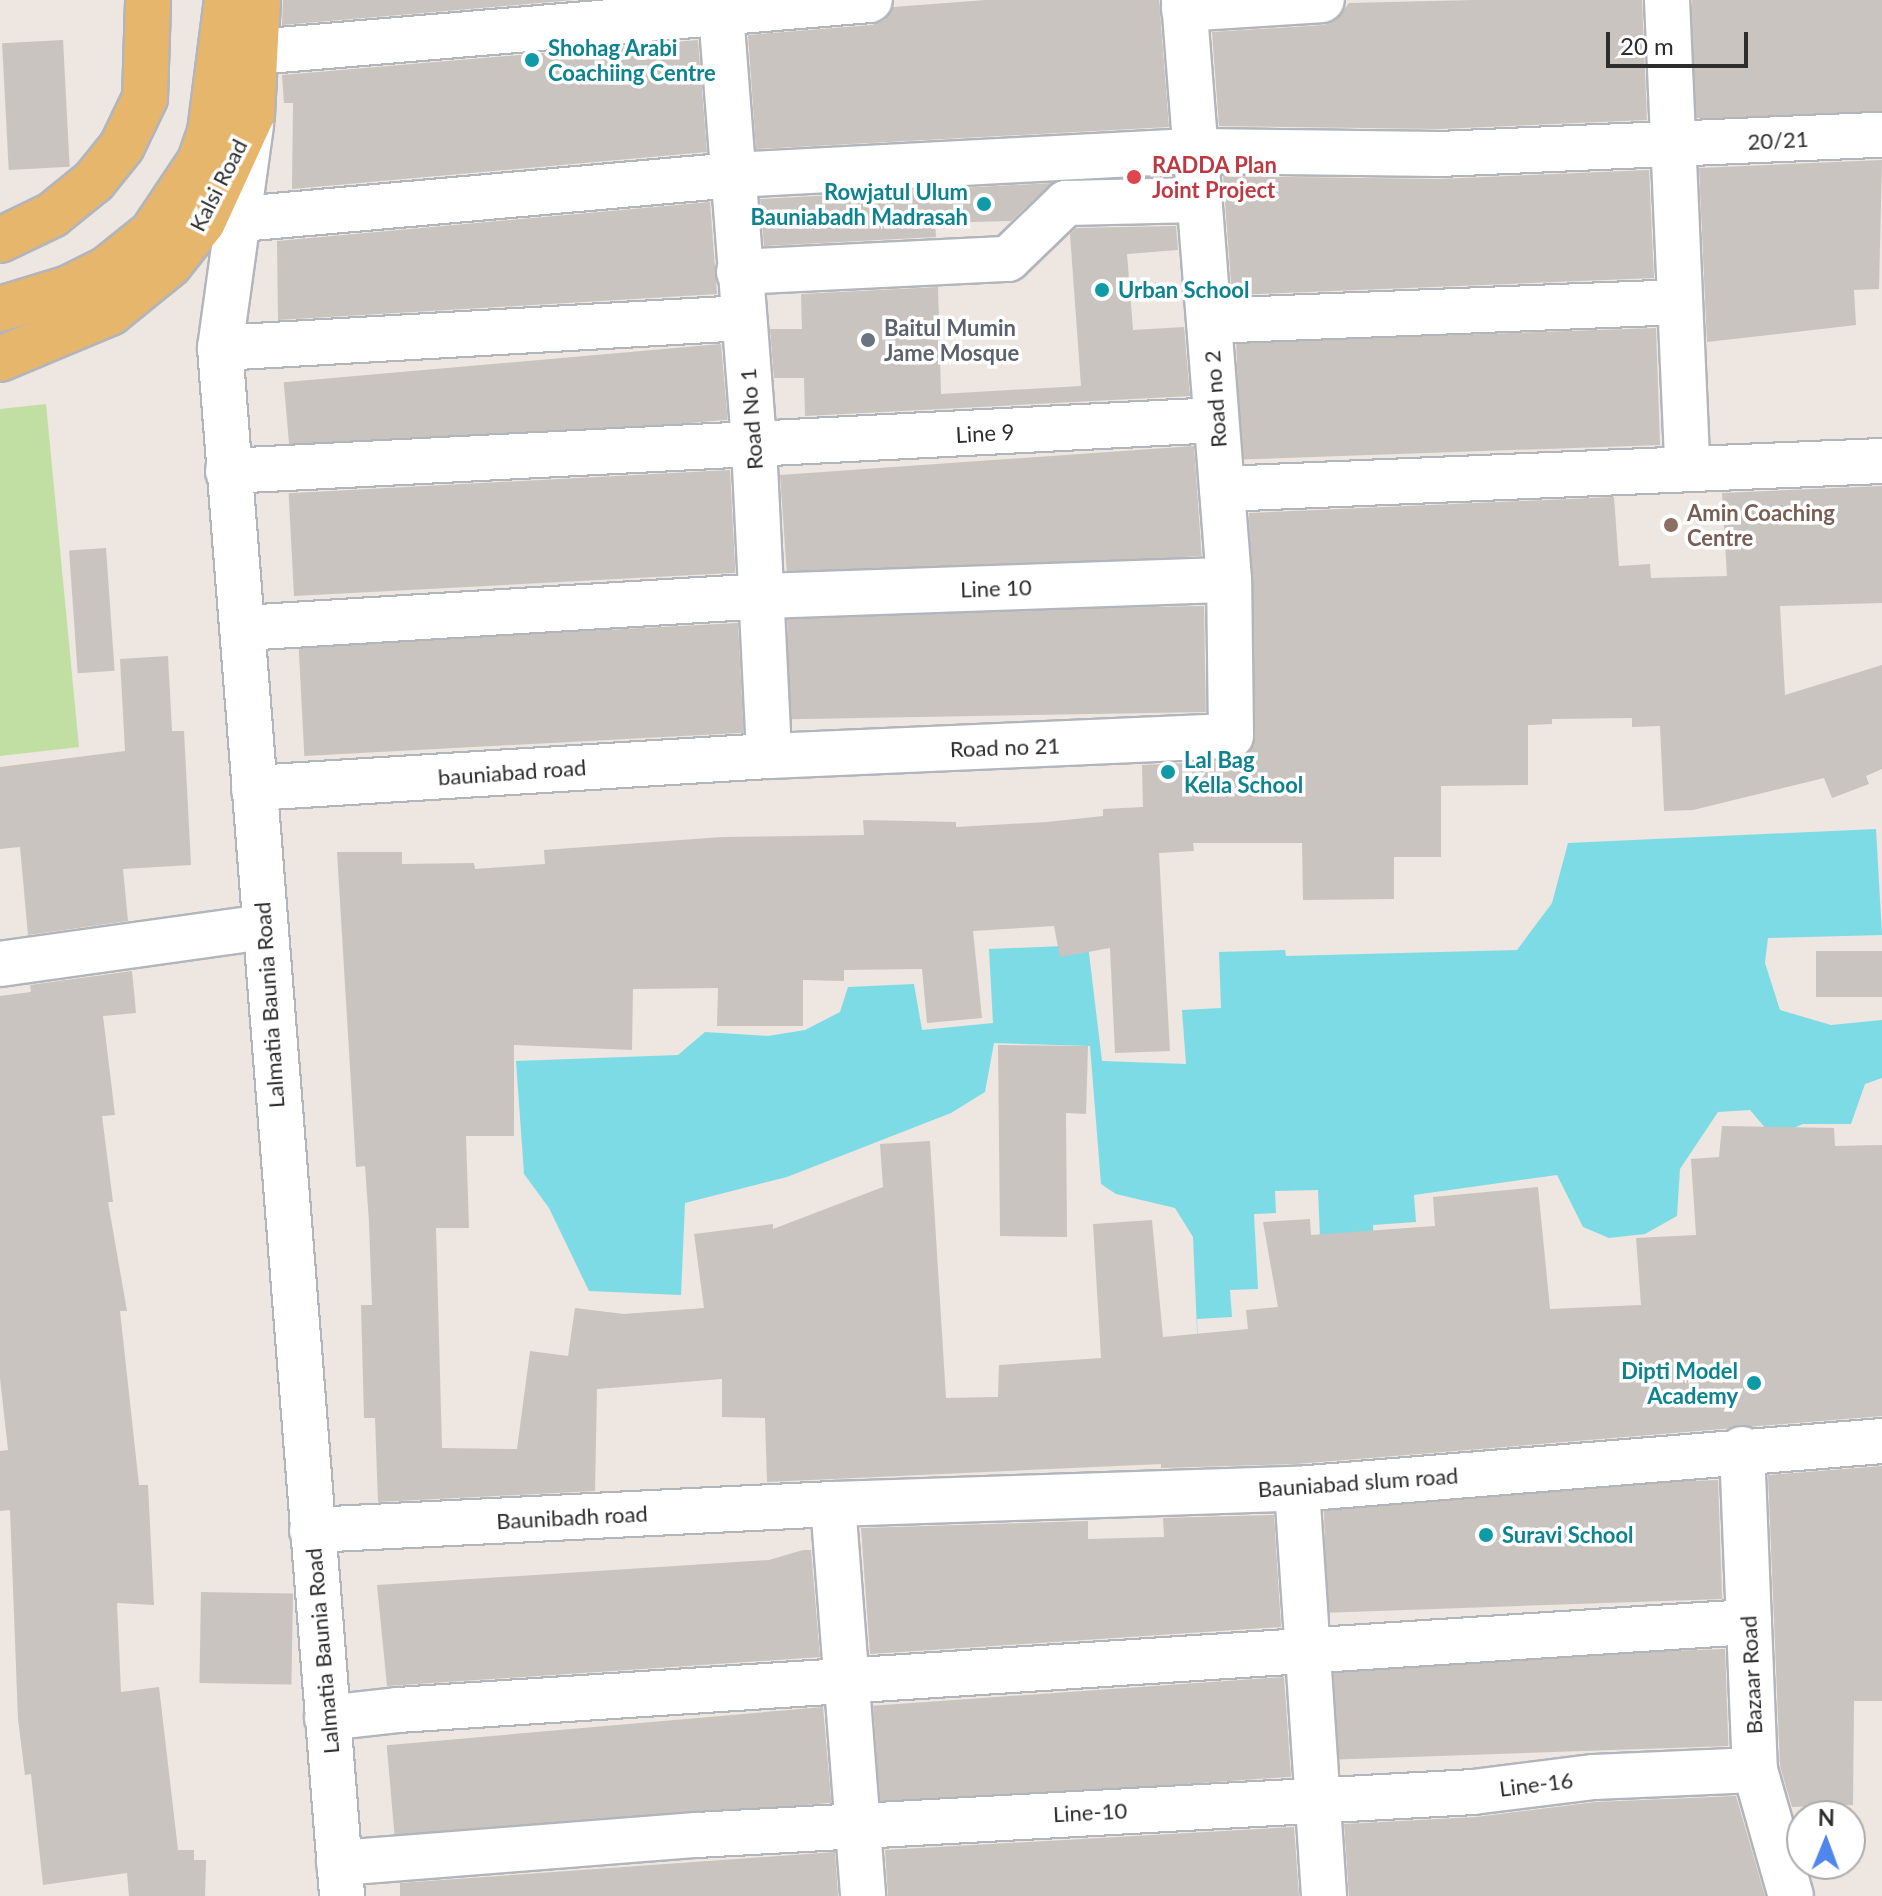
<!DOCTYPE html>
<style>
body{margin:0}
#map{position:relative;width:1882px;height:1896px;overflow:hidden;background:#ede6e1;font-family:Lato,sans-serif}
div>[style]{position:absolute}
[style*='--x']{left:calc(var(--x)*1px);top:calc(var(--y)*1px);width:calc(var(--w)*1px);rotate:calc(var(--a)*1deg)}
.green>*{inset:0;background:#c1dfa2}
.water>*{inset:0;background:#7ddbe6}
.building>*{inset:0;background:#c9c4bf;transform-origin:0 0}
.roads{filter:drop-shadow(2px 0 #b1b5bc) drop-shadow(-2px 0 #b1b5bc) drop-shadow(0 2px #b1b5bc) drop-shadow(0 -2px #b1b5bc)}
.minor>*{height:44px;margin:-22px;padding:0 22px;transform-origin:22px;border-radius:22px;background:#fff}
.major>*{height:44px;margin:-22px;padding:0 22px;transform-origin:22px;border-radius:22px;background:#e6b66c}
.dots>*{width:22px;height:22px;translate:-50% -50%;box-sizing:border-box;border:4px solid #fff;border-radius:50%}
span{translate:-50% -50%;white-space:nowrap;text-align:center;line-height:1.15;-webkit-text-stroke:7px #fff;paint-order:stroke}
.culture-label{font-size:22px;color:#0d838f;font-weight:700}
.left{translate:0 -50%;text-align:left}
.right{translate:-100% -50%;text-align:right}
.street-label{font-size:22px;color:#2d2d2d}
.health-label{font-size:22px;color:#be3a42;font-weight:700}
.worship-label{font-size:22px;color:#5b616d;font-weight:700}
.education-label{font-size:22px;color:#785e54;font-weight:700}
.north{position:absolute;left:1786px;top:1800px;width:80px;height:80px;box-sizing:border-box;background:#fff;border:2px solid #ababab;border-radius:50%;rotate:1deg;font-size:22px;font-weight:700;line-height:32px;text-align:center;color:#2d2d2d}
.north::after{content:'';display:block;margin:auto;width:28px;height:36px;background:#4f86ec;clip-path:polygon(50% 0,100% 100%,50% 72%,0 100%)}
.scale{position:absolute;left:1606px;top:32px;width:142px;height:36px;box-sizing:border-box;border:4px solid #2d2d2d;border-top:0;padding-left:10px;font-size:24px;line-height:28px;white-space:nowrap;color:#2d2d2d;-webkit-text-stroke:6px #fff;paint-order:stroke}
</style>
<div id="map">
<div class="green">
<div style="clip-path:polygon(46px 404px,79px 747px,0 756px,0 409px)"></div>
</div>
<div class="water">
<div style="clip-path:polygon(1876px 829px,1882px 935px,1768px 938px,1765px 963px,1780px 1010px,1831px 1025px,1882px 1020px,1882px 1078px,1865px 1084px,1851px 1124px,1803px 1124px,1773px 1137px,1750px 1110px,1718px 1112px,1680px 1169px,1677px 1216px,1645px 1234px,1609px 1238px,1583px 1227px,1557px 1175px,1414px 1195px,1416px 1222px,1373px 1225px,1379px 1348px,1323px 1307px,1318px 1190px,1275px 1191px,1276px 1213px,1254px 1214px,1258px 1289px,1230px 1290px,1232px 1317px,1197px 1319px,1199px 1377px,1193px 1237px,1175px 1208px,1116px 1194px,1101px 1184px,1090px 1046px,994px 1043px,985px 1092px,951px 1113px,787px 1177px,685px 1203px,681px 1295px,589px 1291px,549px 1208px,524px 1174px,516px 1061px,678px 1055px,705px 1032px,768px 1036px,805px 1030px,840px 1012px,848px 987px,914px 984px,922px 1030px,993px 1023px,989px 949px,1088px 945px,1102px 1061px,1186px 1064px,1182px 1010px,1221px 1008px,1219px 952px,1285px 950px,1286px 956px,1517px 950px,1552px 903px,1568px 843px)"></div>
</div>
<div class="building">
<div style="clip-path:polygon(283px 0,574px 0,282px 25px)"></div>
<div style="clip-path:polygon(986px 0,1159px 0,1169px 127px,756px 149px,748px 35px,872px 25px,885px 20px,893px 7px)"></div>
<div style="clip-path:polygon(1474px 0,1642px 0,1647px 120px,1439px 129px,1219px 126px,1212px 32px,1324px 25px,1336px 20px,1349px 3px)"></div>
<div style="left:1692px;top:0;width:190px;height:118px"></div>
<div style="left:63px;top:40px;width:127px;height:61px;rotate:87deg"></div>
<div style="clip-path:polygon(698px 40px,707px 152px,292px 189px,293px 103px,284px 103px,282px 75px)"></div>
<div style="clip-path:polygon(1882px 160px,1879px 289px,1854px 290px,1856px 325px,1707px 342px,1699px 168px)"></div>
<div style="clip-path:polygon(1649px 170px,1654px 278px,1232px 295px,1223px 176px,1439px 179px)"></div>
<div style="clip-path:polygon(1052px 183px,1011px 221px,935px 223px,936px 237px,764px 246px,760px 199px)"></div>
<div style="clip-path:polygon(710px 202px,717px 294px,278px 320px,277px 241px)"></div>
<div style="clip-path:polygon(1176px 226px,1178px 250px,1127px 254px,1133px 330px,1184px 327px,1190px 396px,805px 416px,804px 378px,774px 378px,770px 329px,802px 329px,801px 294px,938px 287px,941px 394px,1081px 386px,1070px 234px,1076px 228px)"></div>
<div style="left:1656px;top:328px;width:117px;height:420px;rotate:88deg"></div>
<div style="left:721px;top:344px;width:76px;height:439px;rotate:85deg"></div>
<div style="left:1194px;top:446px;width:110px;height:415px;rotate:86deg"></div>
<div style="left:730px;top:470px;width:103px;height:442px;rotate:87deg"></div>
<div style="clip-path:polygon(1882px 486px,1882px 603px,1780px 606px,1785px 695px,1882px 665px,1882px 769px,1866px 776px,1869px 784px,1832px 798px,1824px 778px,1693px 810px,1664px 811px,1660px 726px,1632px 727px,1632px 718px,1552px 719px,1552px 724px,1528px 725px,1528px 785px,1441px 786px,1441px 857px,1394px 857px,1394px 899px,1303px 900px,1302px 843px,1193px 843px,1194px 851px,1159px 853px,1170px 1051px,1115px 1053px,1110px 948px,1060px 957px,1054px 926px,973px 931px,982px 1018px,927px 1023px,922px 969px,844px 970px,844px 981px,803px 980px,803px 1026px,717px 1026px,718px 988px,633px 989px,632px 1050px,514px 1045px,514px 1136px,466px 1136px,469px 1228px,436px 1228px,442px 1448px,517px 1449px,530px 1351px,568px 1356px,575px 1308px,624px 1314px,704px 1308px,694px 1234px,773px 1224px,773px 1229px,883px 1187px,880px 1144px,930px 1141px,946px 1398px,998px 1397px,999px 1365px,1101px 1358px,1093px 1224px,1152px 1220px,1163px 1337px,1248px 1329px,1246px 1310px,1278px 1307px,1263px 1222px,1310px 1219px,1311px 1235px,1435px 1226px,1433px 1197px,1538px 1187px,1550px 1309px,1641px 1305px,1636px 1238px,1696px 1235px,1691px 1159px,1719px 1157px,1722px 1126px,1834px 1128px,1835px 1146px,1882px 1145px,1882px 1416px,1296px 1464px,1161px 1468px,1161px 1464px,767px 1482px,765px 1418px,722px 1417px,722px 1379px,597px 1389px,595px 1491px,378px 1502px,375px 1418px,364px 1418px,361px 1305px,372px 1305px,369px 1222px,365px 1166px,356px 1167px,337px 852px,402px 852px,402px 864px,474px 863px,475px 869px,545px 864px,544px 850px,722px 837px,864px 835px,863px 820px,956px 822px,956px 827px,1047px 822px,1103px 816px,1103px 809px,1143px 807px,1142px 765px,1232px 761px,1253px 747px,1249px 513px,1614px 497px,1619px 566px,1650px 564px,1651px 578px,1727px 576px,1722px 493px)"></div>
<div style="left:106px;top:548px;width:123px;height:37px;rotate:86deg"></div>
<div style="left:1204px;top:606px;width:106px;height:417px;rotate:89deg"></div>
<div style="left:738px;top:623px;width:110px;height:440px;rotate:87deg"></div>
<div style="clip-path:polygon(168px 656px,172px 731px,184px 731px,191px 865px,123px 869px,128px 921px,28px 935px,20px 847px,0 849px,0 767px,125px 751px,120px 659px)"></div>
<div style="left:1882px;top:951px;width:46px;height:66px;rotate:90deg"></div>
<div style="clip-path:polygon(132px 971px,136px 1013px,103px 1016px,115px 1115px,102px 1116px,113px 1202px,108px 1202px,127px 1311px,120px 1311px,139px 1485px,148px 1485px,154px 1605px,117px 1603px,121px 1692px,159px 1687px,178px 1850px,194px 1850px,194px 1860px,206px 1860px,205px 1896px,129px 1896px,127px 1873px,43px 1885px,31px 1774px,25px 1775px,18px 1719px,10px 1510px,0 1511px,0 1451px,8px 1450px,0 1378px,0 996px,31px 992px,30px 985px)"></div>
<div style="clip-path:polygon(998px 1045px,1088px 1046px,1086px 1114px,1066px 1113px,1067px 1237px,1000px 1236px)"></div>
<div style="clip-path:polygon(1882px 1466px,1882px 1701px,1854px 1701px,1853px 1805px,1792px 1807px,1780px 1766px,1768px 1475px)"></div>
<div style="left:1718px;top:1480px;width:119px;height:395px;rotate:88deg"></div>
<div style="clip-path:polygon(1274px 1515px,1281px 1627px,870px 1654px,861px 1528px,1088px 1521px,1088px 1539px,1164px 1537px,1163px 1518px)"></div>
<div style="clip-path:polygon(803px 1550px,811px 1550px,820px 1657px,387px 1686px,377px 1585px,769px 1560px)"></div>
<div style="left:201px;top:1592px;width:92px;height:91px;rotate:1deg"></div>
<div style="left:1725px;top:1649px;width:97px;height:392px;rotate:88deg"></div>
<div style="left:1284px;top:1677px;width:100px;height:412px;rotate:86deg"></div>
<div style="left:823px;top:1707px;width:96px;height:438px;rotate:85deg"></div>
<div style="clip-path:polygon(1736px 1796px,1765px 1896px,1349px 1896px,1344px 1824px,1476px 1817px,1596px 1802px)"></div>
<div style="clip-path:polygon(1294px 1827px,1299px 1896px,888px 1896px,885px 1850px)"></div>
<div style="clip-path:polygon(835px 1852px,838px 1896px,400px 1896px,400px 1883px)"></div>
</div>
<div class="roads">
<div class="minor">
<div style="--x:720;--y:0;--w:447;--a:85.6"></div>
<div style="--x:754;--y:446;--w:310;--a:87.2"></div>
<div style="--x:1667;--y:0;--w:466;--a:87.5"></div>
<div style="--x:1184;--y:9;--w:138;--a:-3.7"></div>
<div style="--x:256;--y:52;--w:616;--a:-4.84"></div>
<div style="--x:251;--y:125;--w:225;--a:97.9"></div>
<div style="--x:220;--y:348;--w:1553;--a:85.49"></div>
<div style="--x:241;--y:219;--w:494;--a:-5.1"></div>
<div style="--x:733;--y:175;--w:463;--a:-3"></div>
<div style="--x:1195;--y:151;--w:244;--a:0.7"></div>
<div style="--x:1439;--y:154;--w:443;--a:-2.5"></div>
<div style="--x:739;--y:272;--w:269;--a:-2.8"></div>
<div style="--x:1008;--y:259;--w:81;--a:-44"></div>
<div style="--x:1066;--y:203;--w:133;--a:-1.3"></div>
<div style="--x:1209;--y:321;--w:470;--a:-2.3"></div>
<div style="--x:220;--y:348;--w:524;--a:-3.28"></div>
<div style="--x:228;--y:471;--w:989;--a:-2.95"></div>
<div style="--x:1222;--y:489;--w:661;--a:-2.43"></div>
<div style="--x:243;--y:628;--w:522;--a:-3.51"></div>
<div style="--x:764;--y:596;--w:465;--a:-2"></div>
<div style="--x:254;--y:788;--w:516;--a:-3.56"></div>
<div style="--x:769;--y:756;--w:462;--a:-2.5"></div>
<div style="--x:1231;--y:736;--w:156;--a:-90.7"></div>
<div style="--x:1229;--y:580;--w:582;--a:-94.44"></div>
<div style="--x:0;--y:964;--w:266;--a:-8"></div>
<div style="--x:1742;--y:1449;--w:321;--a:87.7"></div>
<div style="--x:1755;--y:1770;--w:131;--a:74.1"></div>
<div style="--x:1297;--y:1489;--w:408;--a:86.2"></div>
<div style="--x:833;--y:1504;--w:393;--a:85.6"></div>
<div style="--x:312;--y:1530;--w:522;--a:-2.86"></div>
<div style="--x:833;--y:1504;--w:464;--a:-1.9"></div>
<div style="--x:1297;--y:1489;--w:587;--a:-4.69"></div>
<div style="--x:327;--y:1718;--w:71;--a:-6.4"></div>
<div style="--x:398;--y:1710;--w:1354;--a:-3.73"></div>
<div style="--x:339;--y:1863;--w:359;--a:-4.5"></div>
<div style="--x:697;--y:1835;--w:777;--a:-3.17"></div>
<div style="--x:1473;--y:1792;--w:122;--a:-7.1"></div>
<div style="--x:1594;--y:1777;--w:161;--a:-2.5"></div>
</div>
<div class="major">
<div style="--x:0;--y:240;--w:58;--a:-25.7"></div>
<div style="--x:52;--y:215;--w:54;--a:-39"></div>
<div style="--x:94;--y:181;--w:45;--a:-51.3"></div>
<div style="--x:122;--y:146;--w:53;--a:-64.4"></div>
<div style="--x:145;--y:98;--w:98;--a:-88.2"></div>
<div style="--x:0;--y:309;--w:72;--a:-16.9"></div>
<div style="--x:69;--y:288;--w:42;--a:-26.6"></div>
<div style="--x:107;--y:269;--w:58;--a:-38.7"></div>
<div style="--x:152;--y:233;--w:87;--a:-56.3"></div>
<div style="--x:200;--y:161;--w:31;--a:-71"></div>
<div style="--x:210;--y:132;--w:133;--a:-82.7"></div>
<div style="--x:0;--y:359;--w:119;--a:-22.7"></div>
<div style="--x:110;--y:313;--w:77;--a:-39.2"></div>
<div style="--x:170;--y:264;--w:53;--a:-51.8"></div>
<div style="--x:203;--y:222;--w:118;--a:-65.4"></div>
<div style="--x:252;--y:115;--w:115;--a:-87"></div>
</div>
</div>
<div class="dots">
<div style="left:532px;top:60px;background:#0f9aa8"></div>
<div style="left:1134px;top:177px;background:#e0444e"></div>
<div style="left:984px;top:204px;background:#0f9aa8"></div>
<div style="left:1102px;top:290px;background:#0f9aa8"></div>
<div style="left:868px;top:340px;background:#6b7280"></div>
<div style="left:1671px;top:525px;background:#8d6e63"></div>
<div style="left:1168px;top:772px;background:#0f9aa8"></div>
<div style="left:1754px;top:1383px;background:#0f9aa8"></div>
<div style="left:1486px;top:1535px;background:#0f9aa8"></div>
</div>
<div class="culture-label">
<span class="left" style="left:548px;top:60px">Shohag Arabi<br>Coachiing Centre</span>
<span class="right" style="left:968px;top:204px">Rowjatul Ulum<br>Bauniabadh Madrasah</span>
<span class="left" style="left:1118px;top:290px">Urban School</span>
<span class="left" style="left:1184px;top:772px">Lal Bag<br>Kella School</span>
<span class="right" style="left:1738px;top:1383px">Dipti Model<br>Academy</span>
<span class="left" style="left:1502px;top:1535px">Suravi School</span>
</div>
<div class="street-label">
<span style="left:1778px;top:140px;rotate:-3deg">20/21</span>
<span style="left:218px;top:185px;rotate:-63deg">Kalsi Road</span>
<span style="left:1215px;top:399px;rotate:-94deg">Road no 2</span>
<span style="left:751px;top:419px;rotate:-94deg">Road No 1</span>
<span style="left:985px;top:433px;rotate:-3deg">Line 9</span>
<span style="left:996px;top:588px;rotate:-2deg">Line 10</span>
<span style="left:1005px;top:747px;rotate:-2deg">Road no 21</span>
<span style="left:512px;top:772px;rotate:-4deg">bauniabad road</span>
<span style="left:269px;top:1005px;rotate:-94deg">Lalmatia Baunia Road</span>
<span style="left:1358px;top:1482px;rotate:-4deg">Bauniabad slum road</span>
<span style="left:572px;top:1517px;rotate:-3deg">Baunibadh road</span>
<span style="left:322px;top:1651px;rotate:-95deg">Lalmatia Baunia Road</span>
<span style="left:1751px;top:1675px;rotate:-93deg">Bazaar Road</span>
<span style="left:1536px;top:1784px;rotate:-7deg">Line-16</span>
<span style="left:1090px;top:1812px;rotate:-3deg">Line-10</span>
</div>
<div class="health-label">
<span class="left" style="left:1152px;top:177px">RADDA Plan<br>Joint Project</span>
</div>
<div class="worship-label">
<span class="left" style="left:884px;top:340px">Baitul Mumin<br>Jame Mosque</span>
</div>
<div class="education-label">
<span class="left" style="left:1687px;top:525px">Amin Coaching<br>Centre</span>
</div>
<div class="north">N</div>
<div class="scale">20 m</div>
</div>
